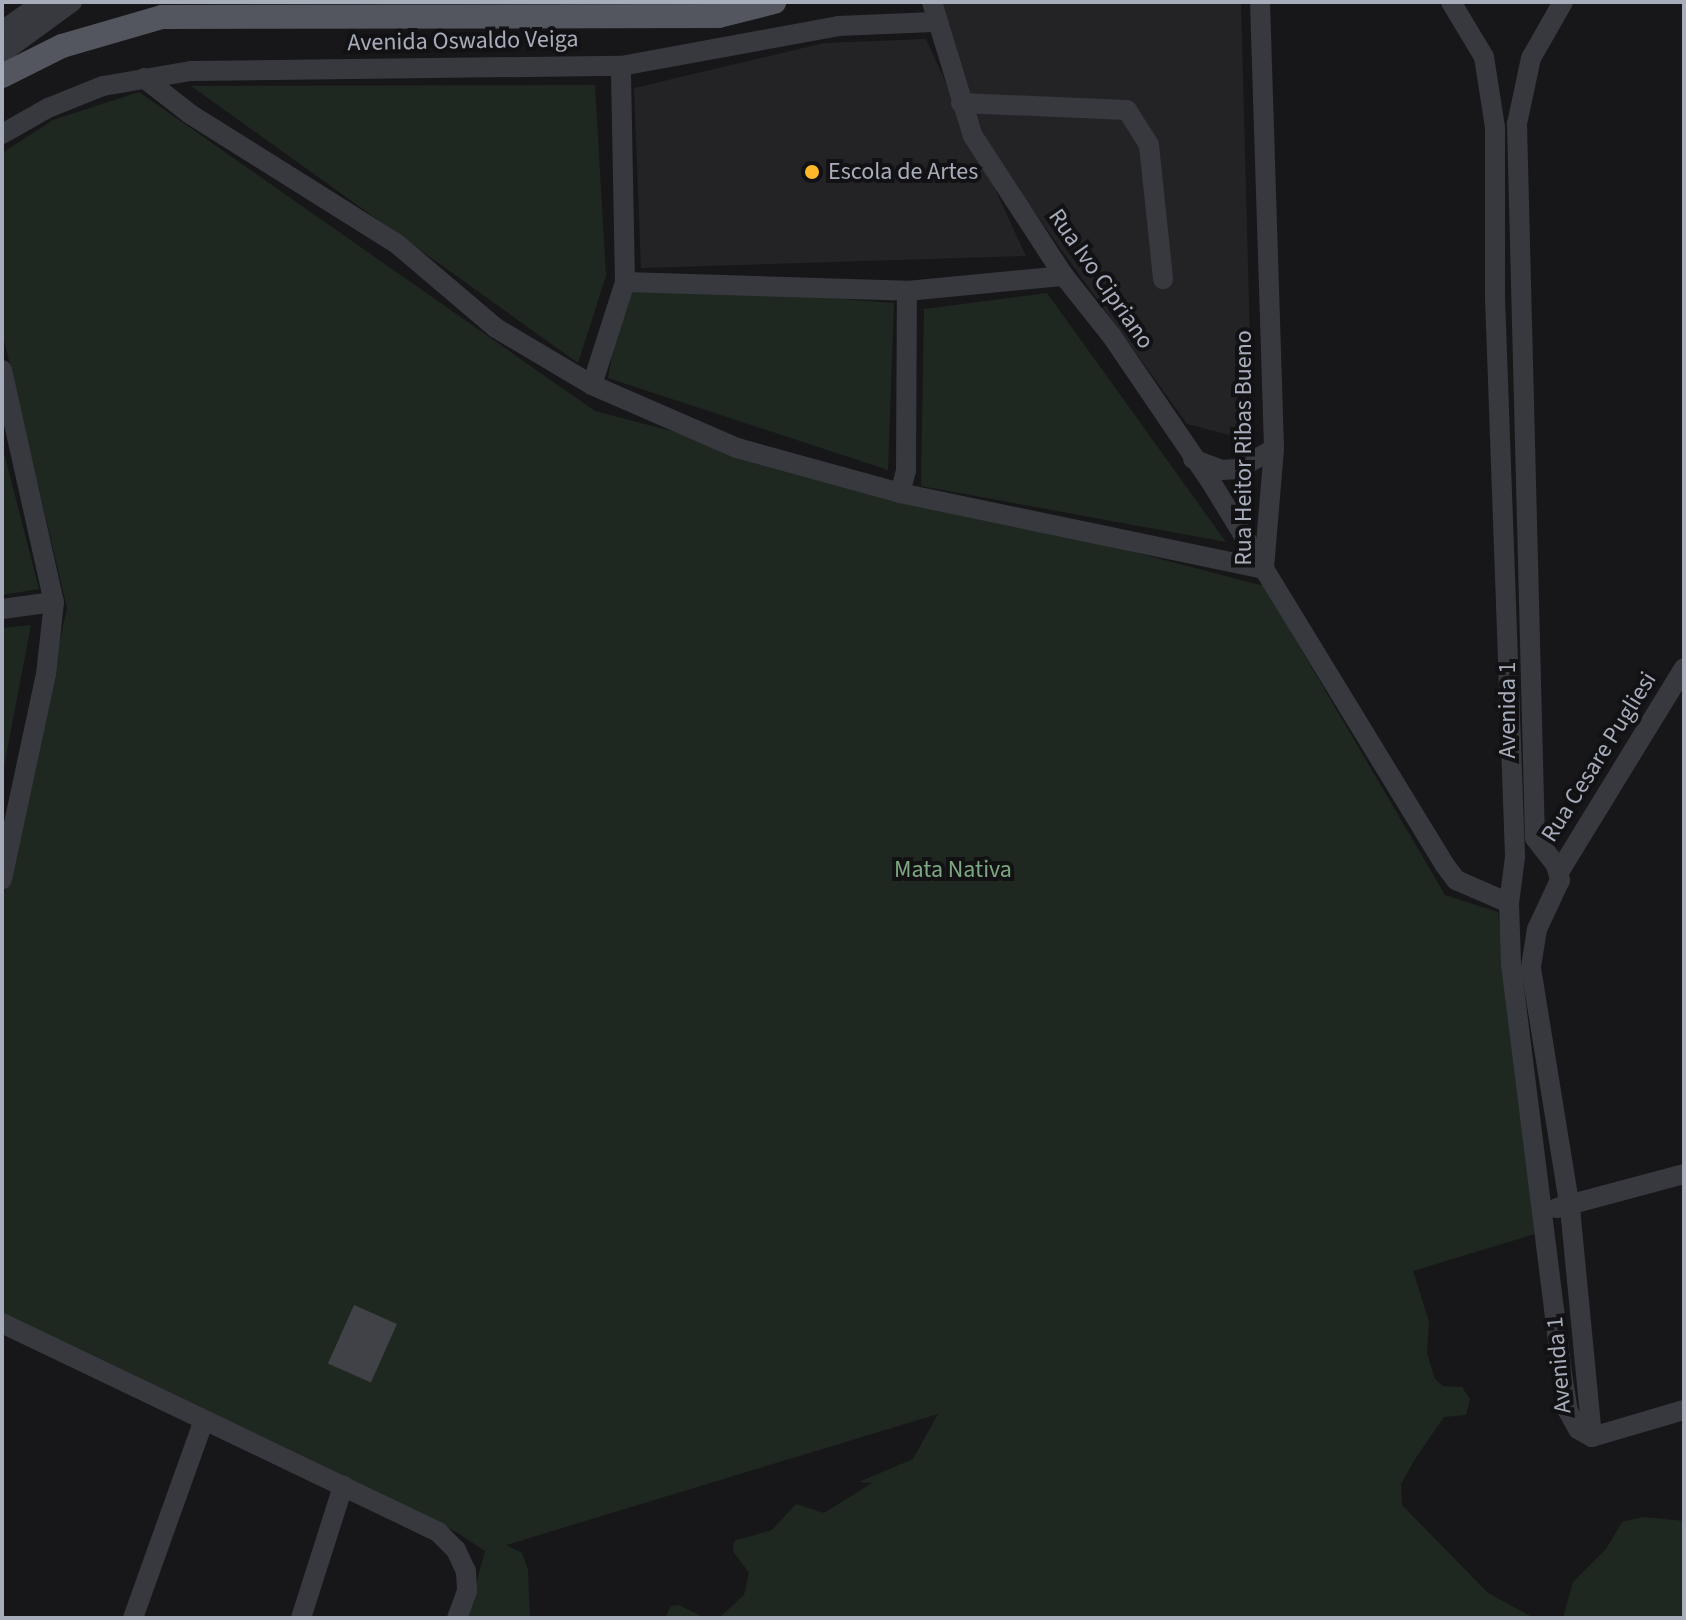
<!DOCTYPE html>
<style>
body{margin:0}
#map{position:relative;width:1686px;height:1620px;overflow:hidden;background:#171719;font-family:"Source Sans 3",sans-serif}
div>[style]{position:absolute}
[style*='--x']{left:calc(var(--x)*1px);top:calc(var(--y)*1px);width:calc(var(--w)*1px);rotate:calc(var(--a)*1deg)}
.built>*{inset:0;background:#232326}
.green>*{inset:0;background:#1e2820}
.building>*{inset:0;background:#414247;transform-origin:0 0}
.minor>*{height:20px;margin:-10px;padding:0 10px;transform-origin:10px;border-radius:10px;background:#37393f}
.major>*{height:24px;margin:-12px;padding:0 12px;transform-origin:12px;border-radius:12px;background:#53565e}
.dots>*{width:22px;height:22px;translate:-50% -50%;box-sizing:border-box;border:4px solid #121214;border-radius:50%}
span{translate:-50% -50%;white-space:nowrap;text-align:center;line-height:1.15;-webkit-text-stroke:8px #121214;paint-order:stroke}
.street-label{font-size:24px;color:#a8adbb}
.poi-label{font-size:24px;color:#a8adbb}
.left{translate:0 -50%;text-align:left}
.park-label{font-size:24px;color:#7da780}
.frame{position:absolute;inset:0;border:4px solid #a8adbb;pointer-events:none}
</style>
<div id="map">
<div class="built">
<div style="clip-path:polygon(940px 2px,1241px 2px,1252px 415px,1229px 435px,1187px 424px,988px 148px)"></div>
<div style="clip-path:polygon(926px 39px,1026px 256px,641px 268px,634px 88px,824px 43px)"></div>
</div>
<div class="green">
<div style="clip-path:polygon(595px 85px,606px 276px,578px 363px,191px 86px)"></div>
<div style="clip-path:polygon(139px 92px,595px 411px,1264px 586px,1445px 895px,1498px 912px,1535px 1234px,1413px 1271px,1429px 1321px,1427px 1353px,1435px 1379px,1443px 1386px,1462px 1387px,1470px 1399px,1466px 1415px,1444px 1417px,1415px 1459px,1401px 1484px,1402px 1505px,1488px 1593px,1534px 1618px,719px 1618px,744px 1595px,749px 1573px,733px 1551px,734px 1541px,772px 1530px,796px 1504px,824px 1513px,872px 1483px,859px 1482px,913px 1459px,938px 1414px,506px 1545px,522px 1553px,528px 1570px,530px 1618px,467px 1618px,485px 1551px,456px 1532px,2px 1315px,2px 902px,67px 608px,2px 331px,2px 153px,53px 120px)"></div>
<div style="clip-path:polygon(625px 282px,894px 303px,888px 470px,608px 378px)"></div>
<div style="clip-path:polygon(1047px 293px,1226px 542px,921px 486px,924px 309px)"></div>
<div style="clip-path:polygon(2px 445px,39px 589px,2px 595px)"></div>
<div style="clip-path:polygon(31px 625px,2px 777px,2px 628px)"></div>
<div style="clip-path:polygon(1643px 1517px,1684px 1521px,1684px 1618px,1563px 1618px,1573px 1582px,1606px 1549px,1622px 1522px)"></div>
<div style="clip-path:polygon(679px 1605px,703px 1617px,709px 1618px,665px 1618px,671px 1606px)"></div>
</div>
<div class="building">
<div style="left:354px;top:1305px;width:47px;height:64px;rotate:24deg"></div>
</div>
<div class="minor">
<div style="--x:932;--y:2;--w:140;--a:73"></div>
<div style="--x:973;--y:136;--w:167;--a:57"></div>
<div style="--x:1064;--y:276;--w:75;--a:51.5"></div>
<div style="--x:1111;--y:335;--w:178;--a:55.8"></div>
<div style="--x:1211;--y:482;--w:447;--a:58.6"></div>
<div style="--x:1444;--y:864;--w:20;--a:53"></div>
<div style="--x:1456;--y:880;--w:58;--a:23.5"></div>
<div style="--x:1260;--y:2;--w:447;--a:88.2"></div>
<div style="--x:1274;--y:449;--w:120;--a:94.8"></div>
<div style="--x:1451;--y:2;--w:64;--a:59"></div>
<div style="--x:1484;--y:57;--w:71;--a:81.1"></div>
<div style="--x:1495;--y:127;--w:170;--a:90"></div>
<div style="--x:1495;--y:297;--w:560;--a:87.95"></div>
<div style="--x:1515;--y:857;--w:46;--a:97.4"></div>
<div style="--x:1509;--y:903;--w:61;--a:88.1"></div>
<div style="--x:1511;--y:964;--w:419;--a:82.9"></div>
<div style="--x:1563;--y:1380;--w:31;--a:81"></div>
<div style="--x:1568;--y:1411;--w:21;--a:61"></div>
<div style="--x:1578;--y:1429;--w:16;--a:30"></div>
<div style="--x:1563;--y:2;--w:64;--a:119.7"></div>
<div style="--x:1531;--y:58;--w:67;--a:102"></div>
<div style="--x:1517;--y:124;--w:714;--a:88.56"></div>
<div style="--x:1535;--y:838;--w:34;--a:52"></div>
<div style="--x:1556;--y:865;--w:16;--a:75"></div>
<div style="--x:1560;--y:880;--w:54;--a:115.1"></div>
<div style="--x:1537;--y:929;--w:39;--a:99"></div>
<div style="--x:1531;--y:968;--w:243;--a:80.8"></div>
<div style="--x:1570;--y:1208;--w:230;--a:84.5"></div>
<div style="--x:2;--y:31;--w:50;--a:-35.3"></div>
<div style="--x:2;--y:53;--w:87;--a:-36.1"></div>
<div style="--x:144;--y:78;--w:58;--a:38"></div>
<div style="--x:190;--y:114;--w:244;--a:32.1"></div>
<div style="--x:397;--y:244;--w:130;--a:40.3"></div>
<div style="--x:496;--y:328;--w:112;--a:30.7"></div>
<div style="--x:592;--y:385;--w:158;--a:23.5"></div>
<div style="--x:737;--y:448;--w:169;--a:15.4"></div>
<div style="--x:900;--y:493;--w:372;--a:11.8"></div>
<div style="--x:961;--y:103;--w:166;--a:2.4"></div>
<div style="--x:1127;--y:110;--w:41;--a:57.8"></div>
<div style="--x:1149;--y:145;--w:135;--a:84"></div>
<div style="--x:2;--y:134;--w:53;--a:-29.5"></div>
<div style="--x:48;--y:108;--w:59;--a:-21.8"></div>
<div style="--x:103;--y:86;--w:89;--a:-9.7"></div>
<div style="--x:191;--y:71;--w:430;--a:-0.7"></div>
<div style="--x:621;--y:66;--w:221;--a:-10.4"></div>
<div style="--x:838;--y:26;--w:96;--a:-2.4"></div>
<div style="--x:625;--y:282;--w:282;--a:1.8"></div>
<div style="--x:907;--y:291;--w:158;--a:-5.5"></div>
<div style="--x:2;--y:370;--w:238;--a:77.4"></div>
<div style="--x:54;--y:602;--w:72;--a:96.3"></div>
<div style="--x:46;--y:674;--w:210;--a:102.1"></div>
<div style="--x:592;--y:385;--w:108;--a:-72.2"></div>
<div style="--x:625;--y:282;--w:216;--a:-91.1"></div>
<div style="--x:1193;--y:459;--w:31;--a:21"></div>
<div style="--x:1222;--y:470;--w:15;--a:-4"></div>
<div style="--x:1237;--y:469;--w:42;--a:-28.4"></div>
<div style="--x:900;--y:493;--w:23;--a:-75"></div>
<div style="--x:906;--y:471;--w:180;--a:-89.7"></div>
<div style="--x:2;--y:609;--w:52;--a:-7.7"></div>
<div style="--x:1559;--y:872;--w:239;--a:-58.5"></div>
<div style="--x:1557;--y:1208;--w:131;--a:-15"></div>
<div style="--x:2;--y:1323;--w:484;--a:25.6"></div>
<div style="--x:438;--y:1532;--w:25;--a:45"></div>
<div style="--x:456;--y:1550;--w:23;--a:65"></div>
<div style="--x:466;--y:1571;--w:20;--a:87"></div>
<div style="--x:467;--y:1591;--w:29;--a:110"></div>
<div style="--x:1592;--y:1437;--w:96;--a:-16.4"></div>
<div style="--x:133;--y:1618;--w:210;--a:-70.3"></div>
<div style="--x:301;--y:1618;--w:139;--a:-72.3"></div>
</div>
<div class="major">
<div style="--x:2;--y:76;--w:67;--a:-26.6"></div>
<div style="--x:62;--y:46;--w:104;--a:-16.2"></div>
<div style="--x:162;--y:17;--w:556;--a:-0.1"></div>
<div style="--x:718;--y:16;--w:58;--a:-14"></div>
</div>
<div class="dots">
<div style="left:812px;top:172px;background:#ffb829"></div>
</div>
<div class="street-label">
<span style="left:463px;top:41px;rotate:-1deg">Avenida Oswaldo Veiga</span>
<span style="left:1101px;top:279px;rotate:55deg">Rua Ivo Cipriano</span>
<span style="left:1244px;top:448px;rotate:-90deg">Rua Heitor Ribas Bueno</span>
<span style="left:1508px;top:710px;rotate:-90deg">Avenida 1</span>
<span style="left:1599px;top:757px;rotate:-58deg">Rua Cesare Pugliesi</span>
<span style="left:1559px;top:1365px;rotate:-95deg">Avenida 1</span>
</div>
<div class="poi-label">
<span class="left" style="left:828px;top:172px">Escola de Artes</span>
</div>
<div class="park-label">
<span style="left:953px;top:870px">Mata Nativa</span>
</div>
<div class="frame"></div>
</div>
